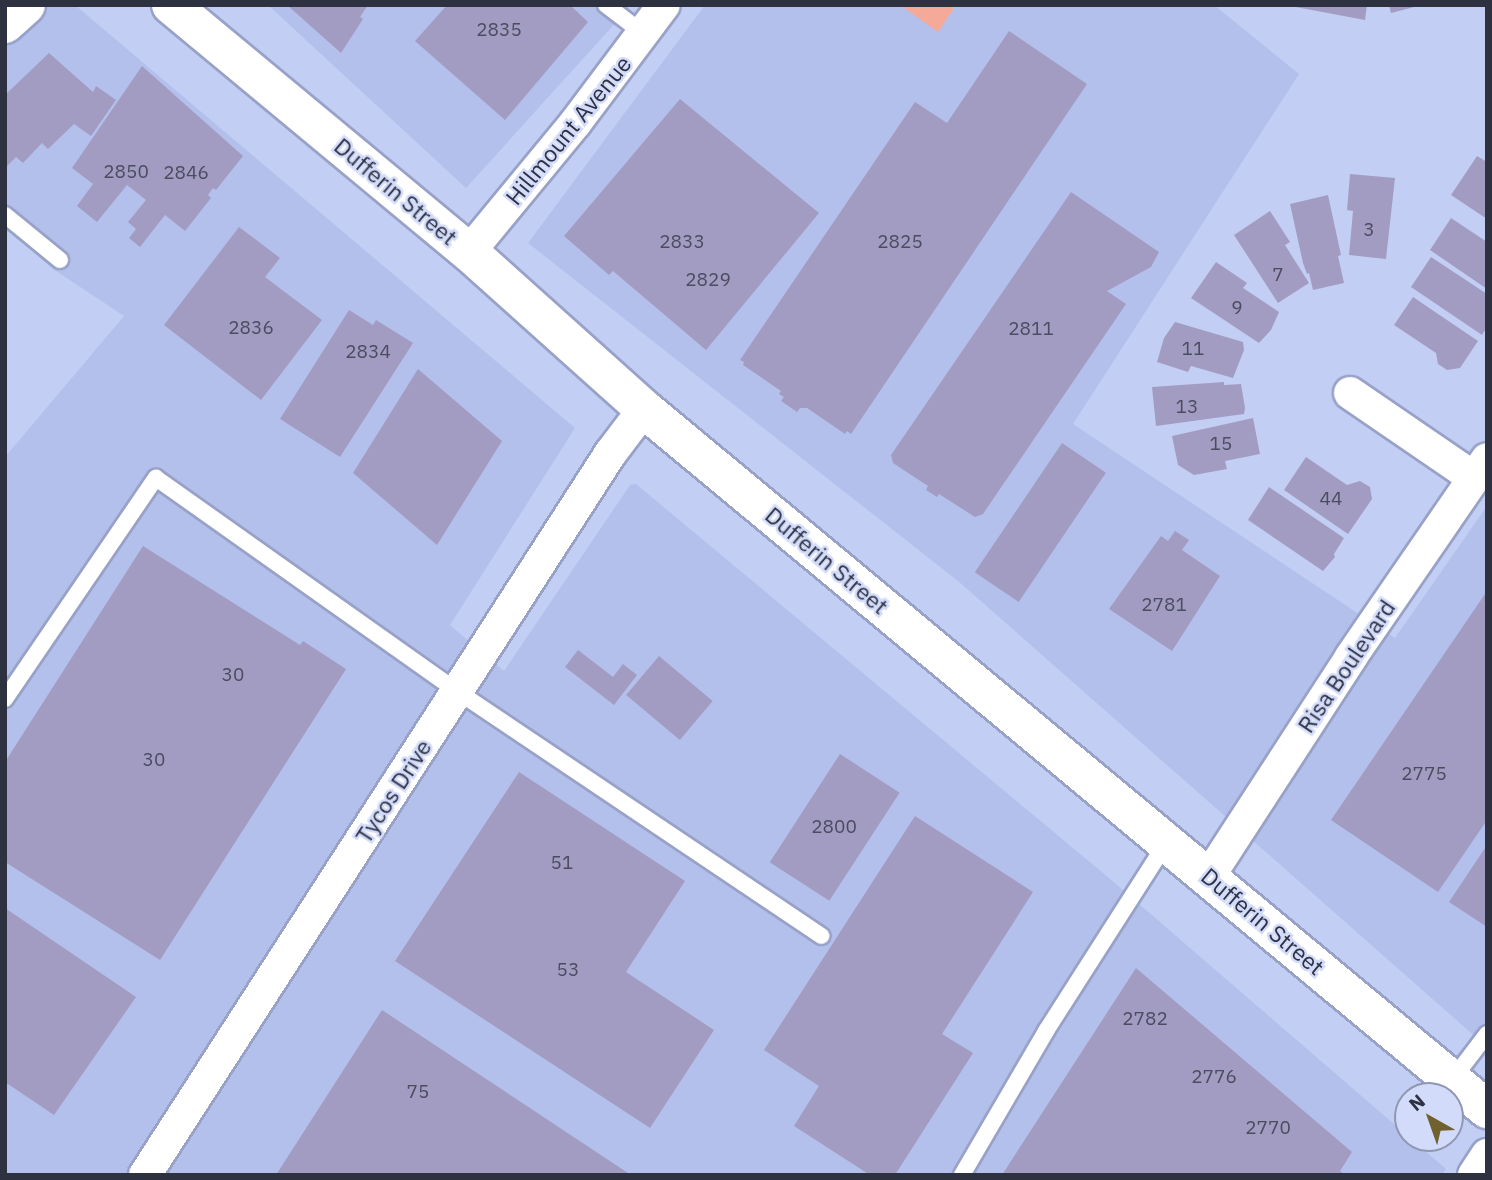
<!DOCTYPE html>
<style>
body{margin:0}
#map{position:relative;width:1492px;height:1180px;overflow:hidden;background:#c3cef4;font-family:"IBM Plex Sans",sans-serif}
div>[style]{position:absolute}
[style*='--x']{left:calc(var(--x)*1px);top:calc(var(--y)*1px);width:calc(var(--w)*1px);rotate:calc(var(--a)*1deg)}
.built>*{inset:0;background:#b3c0eb}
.green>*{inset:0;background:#f4a999}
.building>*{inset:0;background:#a29cc2;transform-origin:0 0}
.roads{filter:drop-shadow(2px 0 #98a2c7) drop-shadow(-2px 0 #98a2c7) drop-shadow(0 2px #98a2c7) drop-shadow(0 -2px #98a2c7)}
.service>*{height:16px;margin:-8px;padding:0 8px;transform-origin:8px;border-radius:8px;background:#fff}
.minor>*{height:32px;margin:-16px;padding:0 16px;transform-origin:16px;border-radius:16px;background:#fff}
.tertiary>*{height:38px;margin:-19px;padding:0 19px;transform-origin:19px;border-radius:19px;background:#fff}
.secondary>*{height:38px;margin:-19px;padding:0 19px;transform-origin:19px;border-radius:19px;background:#fff}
span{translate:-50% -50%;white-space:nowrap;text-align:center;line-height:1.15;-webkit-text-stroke:5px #d2dbfa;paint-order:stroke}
.number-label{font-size:19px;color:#4a4c60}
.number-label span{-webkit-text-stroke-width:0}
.street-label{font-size:23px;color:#2d3140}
.frame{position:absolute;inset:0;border:7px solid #2d3140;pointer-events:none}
.north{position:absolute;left:1394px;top:1082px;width:70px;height:70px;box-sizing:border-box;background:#d2dbfa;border:2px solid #9097b0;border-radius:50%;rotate:320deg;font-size:19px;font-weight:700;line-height:28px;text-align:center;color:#2d3140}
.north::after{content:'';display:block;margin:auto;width:24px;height:32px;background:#70612e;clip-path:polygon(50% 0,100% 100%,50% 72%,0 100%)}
</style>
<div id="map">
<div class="built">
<div style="clip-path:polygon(5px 5px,75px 5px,575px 428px,450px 625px,504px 671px,630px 485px,636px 484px,1109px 878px,1446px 1169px,1442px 1175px,5px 1175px,5px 457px,124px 316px,53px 269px,5px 227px)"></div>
<div style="clip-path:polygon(268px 5px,626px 5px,629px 8px,466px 188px)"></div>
<div style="clip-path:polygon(705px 5px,900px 5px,938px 31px,956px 5px,1214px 5px,1299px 74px,1073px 424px,1395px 638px,1487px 506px,1487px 1047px,958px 581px,528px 243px)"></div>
</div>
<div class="green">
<div style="clip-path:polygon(900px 5px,956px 5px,938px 32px)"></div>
</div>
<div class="building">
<div style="clip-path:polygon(287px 5px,368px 5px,360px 17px,363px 19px,341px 53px)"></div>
<div style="clip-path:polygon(447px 5px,570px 5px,588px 22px,505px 120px,415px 41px)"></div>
<div style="clip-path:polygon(1285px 5px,1367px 5px,1365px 20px)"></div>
<div style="clip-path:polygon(1389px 5px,1418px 5px,1418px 6px,1391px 13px)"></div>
<div style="clip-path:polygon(1009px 31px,1087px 84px,851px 434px,847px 431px,845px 434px,807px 408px,800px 408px,797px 412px,781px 401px,784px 397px,779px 394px,781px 391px,743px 365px,744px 362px,740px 360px,915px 102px,947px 123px)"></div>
<div style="clip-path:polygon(49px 53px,93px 92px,96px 86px,116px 100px,91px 136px,74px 124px,48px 149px,42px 143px,23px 163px,16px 157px,5px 168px,5px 95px)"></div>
<div style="clip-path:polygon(142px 66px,243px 156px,216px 190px,213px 188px,208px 195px,211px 198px,185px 231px,165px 215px,140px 247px,129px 238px,136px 229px,128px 222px,146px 200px,127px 185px,97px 222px,77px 206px,93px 184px,72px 168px)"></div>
<div style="clip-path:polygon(680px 99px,819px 213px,706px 350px,613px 271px,609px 275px,564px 236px)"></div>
<div style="clip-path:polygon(1477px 156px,1487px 162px,1487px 219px,1451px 195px)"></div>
<div style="clip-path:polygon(1350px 174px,1395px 178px,1386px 259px,1349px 255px,1353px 211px,1347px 210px)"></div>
<div style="clip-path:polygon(1071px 192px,1159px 252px,1151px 267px,1107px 291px,1126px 304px,983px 514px,975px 517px,939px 494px,937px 497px,926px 490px,928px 486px,893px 463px,891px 455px)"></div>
<div style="clip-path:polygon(1328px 195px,1341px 255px,1338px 256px,1344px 283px,1313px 290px,1309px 273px,1307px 274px,1303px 263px,1290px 204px)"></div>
<div style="clip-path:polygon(1270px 211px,1290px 242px,1285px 245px,1309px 283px,1278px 303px,1234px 235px)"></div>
<div style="clip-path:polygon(1451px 218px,1487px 242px,1487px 289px,1430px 250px)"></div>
<div style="clip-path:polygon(239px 227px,280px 258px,265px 277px,322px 320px,261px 400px,164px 325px)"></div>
<div style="clip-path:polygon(1431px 257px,1487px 294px,1487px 327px,1482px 335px,1411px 287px)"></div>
<div style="clip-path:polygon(1216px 262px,1247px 283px,1243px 288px,1279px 312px,1271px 330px,1259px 343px,1191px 298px)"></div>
<div style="clip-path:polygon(1413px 297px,1478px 341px,1460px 368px,1447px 370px,1438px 364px,1436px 353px,1394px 325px)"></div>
<div style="clip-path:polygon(349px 310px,373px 325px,376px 320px,413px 343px,340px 457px,280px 419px)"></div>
<div style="clip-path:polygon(1175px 322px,1243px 342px,1244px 350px,1233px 378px,1191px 366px,1188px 372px,1157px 362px,1164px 338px)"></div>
<div style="clip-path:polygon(418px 369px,502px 441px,437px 545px,353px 473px)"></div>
<div style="clip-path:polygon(1224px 382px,1224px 385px,1241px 384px,1245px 408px,1244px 414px,1156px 426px,1152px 387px)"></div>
<div style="clip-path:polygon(1253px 418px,1260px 454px,1225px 461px,1227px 469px,1194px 475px,1178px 465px,1172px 436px)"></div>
<div style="left:1062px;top:443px;width:53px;height:156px;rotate:34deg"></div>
<div style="clip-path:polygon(1306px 457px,1347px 485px,1360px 481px,1370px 487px,1372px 499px,1348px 534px,1284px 490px)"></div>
<div style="clip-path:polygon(1269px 487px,1344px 538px,1334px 554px,1335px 557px,1323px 571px,1248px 520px)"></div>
<div style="clip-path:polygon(1175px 531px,1189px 540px,1182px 550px,1220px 576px,1172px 651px,1109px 609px,1161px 536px,1168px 541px)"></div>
<div style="clip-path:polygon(143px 546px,300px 645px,303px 641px,346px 669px,160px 960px,5px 862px,5px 762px)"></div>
<div style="clip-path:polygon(1487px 591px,1487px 820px,1438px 892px,1331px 820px)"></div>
<div style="clip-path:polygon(578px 650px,613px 677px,623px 664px,637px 675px,614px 705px,565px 667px)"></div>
<div style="left:659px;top:656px;width:70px;height:51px;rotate:40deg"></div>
<div style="left:840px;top:754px;width:71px;height:129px;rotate:33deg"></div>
<div style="clip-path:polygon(519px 772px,685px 881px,626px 972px,714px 1030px,650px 1128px,395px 961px)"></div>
<div style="clip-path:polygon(915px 816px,1033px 892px,942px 1034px,973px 1053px,895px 1175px,870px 1175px,794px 1126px,819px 1086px,764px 1050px)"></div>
<div style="clip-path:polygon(1487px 845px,1487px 927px,1449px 902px)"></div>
<div style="clip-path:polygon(5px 908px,136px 997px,54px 1115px,5px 1082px)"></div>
<div style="clip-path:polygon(1136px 968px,1352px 1152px,1340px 1171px,1345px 1175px,1002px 1175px)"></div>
<div style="clip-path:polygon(382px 1010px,631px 1175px,276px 1175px)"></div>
</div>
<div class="roads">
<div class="service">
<div style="--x:606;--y:5;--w:48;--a:37.3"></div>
<div style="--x:5;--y:215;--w:71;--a:39.3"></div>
<div style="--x:5;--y:699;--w:268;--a:-55.7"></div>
<div style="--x:156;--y:478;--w:369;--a:35.3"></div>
<div style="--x:457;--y:691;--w:439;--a:33.9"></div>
<div style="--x:1452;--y:1080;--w:58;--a:-52.7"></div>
<div style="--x:962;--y:1175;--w:167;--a:-59.7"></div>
<div style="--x:1046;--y:1031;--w:223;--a:-57.4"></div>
</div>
<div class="minor">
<div style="--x:469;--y:252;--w:168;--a:-50.5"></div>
<div style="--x:576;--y:122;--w:146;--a:-53.1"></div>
<div style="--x:1350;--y:393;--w:150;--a:34.4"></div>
<div style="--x:1209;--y:876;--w:261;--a:-57"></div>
<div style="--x:1351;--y:657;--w:240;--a:-55.5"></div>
<div style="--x:145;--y:1175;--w:858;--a:-57.18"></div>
<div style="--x:610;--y:454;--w:56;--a:-52.9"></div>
<div style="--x:1474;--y:1175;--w:24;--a:-57"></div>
</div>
<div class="tertiary">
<div style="--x:5;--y:24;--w:28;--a:-42"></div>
</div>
<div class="secondary">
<div style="--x:171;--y:5;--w:387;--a:39.7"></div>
<div style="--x:469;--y:252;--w:235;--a:41.9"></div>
<div style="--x:644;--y:409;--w:1096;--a:39.71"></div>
</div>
</div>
<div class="number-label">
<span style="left:499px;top:30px">2835</span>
<span style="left:126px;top:172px">2850</span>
<span style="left:186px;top:173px">2846</span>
<span style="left:1369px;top:230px">3</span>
<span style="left:682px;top:242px">2833</span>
<span style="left:900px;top:242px">2825</span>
<span style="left:1278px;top:275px">7</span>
<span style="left:708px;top:280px">2829</span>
<span style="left:1237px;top:308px">9</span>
<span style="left:251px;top:328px">2836</span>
<span style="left:1031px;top:329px">2811</span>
<span style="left:1193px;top:349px">11</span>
<span style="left:368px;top:352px">2834</span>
<span style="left:1187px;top:407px">13</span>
<span style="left:1221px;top:444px">15</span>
<span style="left:1331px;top:499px">44</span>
<span style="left:1164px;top:605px">2781</span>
<span style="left:233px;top:675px">30</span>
<span style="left:154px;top:760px">30</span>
<span style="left:1424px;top:774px">2775</span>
<span style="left:834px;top:827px">2800</span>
<span style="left:562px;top:863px">51</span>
<span style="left:568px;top:970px">53</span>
<span style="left:1145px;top:1019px">2782</span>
<span style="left:1214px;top:1077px">2776</span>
<span style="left:418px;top:1092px">75</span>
<span style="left:1268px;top:1128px">2770</span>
</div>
<div class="street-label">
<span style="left:568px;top:130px;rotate:-51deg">Hillmount Avenue</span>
<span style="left:396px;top:191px;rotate:40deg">Dufferin Street</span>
<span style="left:827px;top:560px;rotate:40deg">Dufferin Street</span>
<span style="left:1346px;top:666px;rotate:-56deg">Risa Boulevard</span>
<span style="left:393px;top:791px;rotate:-57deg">Tycos Drive</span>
<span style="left:1263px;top:921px;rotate:40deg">Dufferin Street</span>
</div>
<div class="frame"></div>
<div class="north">N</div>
</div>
